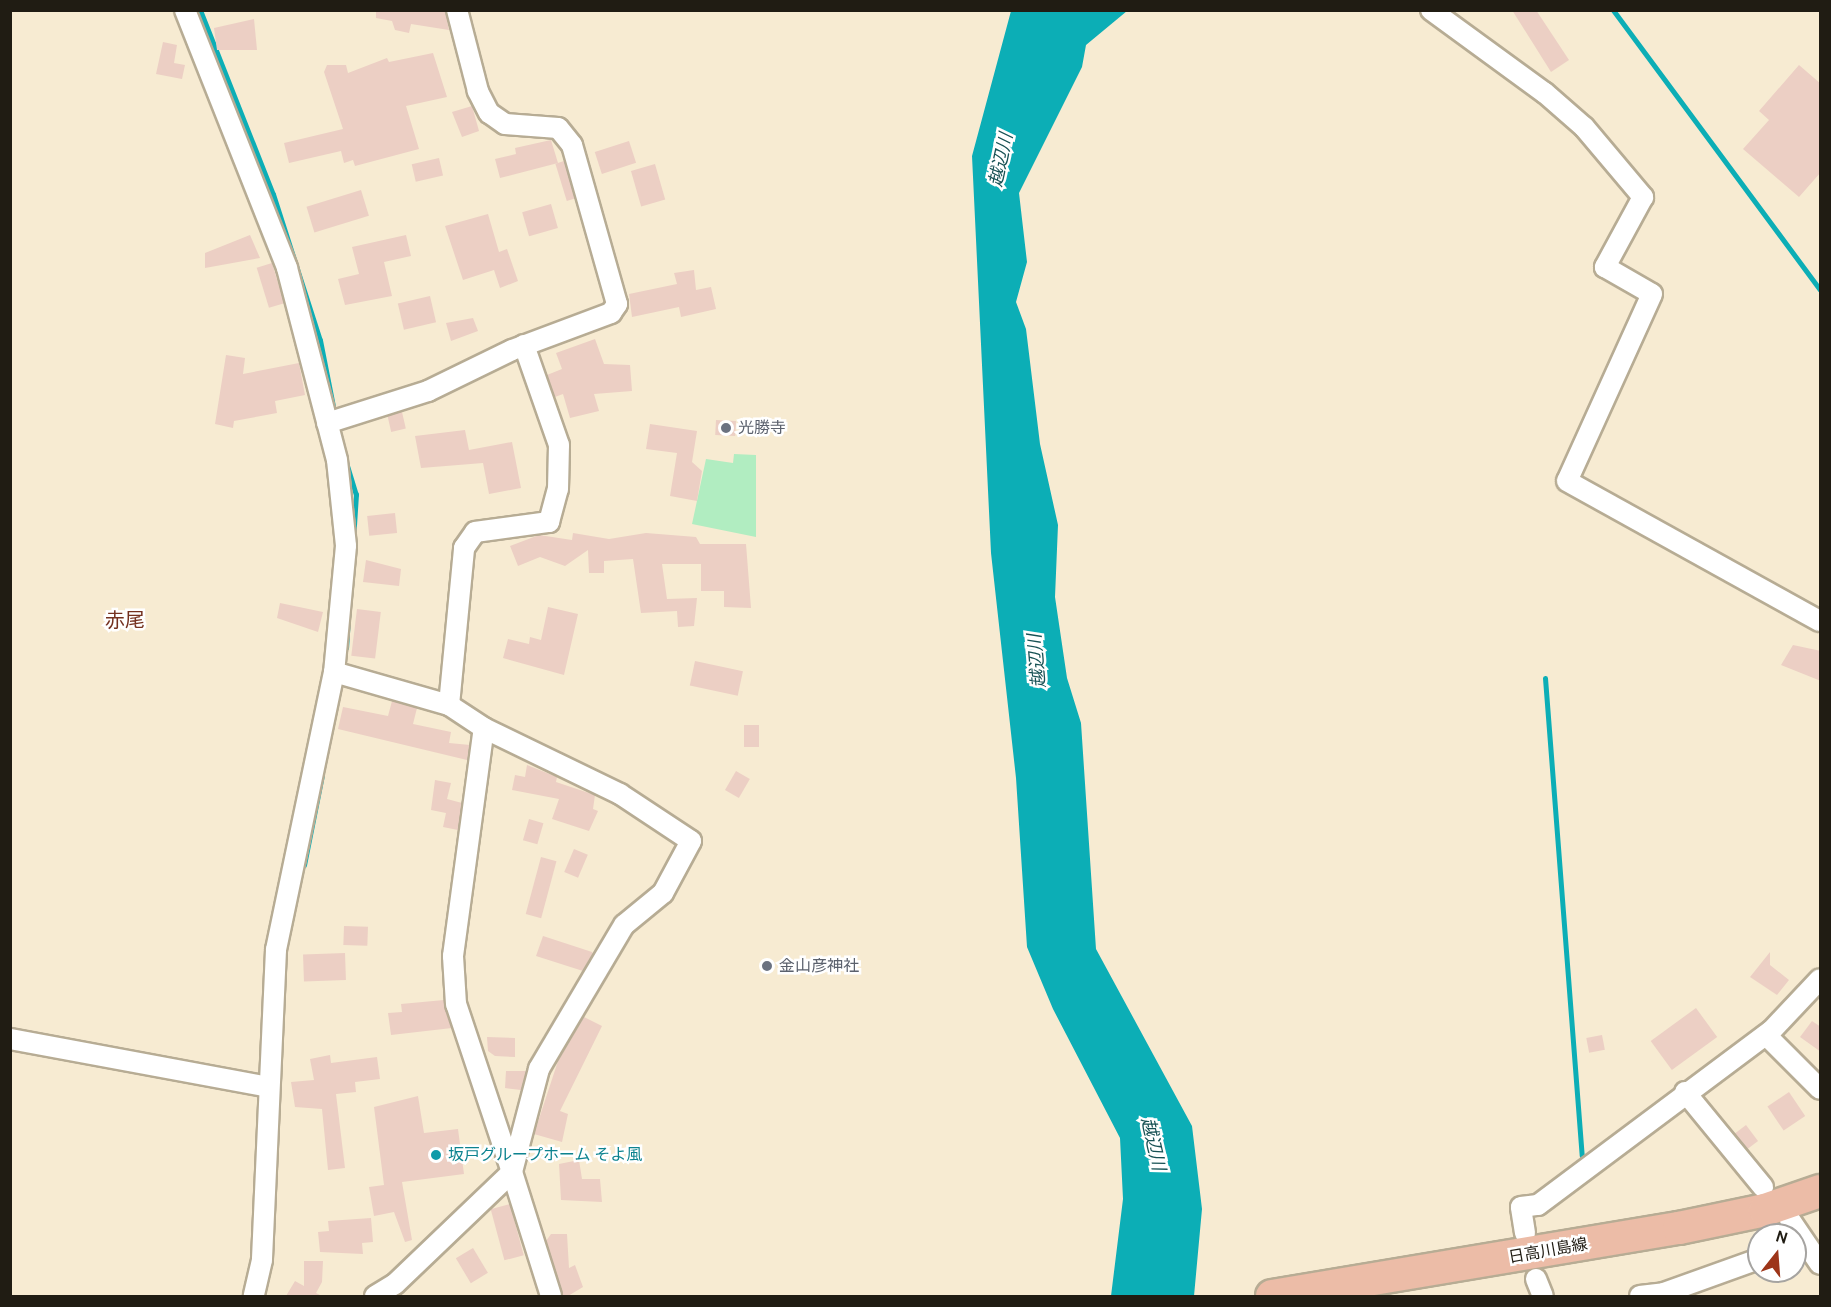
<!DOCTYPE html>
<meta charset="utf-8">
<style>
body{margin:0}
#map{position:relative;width:1831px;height:1307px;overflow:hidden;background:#f7ebd2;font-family:Cabin,"Noto Sans JP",sans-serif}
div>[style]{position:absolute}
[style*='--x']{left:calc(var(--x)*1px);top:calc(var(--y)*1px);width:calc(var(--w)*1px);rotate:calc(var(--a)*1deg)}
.green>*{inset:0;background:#b1edc1}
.water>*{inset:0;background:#0caeb6}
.stream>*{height:5px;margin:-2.5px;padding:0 2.5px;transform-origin:2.5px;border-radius:2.5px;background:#0caeb6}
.building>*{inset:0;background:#eccfc4;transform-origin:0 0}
.roads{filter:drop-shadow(2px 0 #b7ac94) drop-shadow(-2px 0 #b7ac94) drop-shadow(0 2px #b7ac94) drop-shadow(0 -2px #b7ac94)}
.minor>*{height:20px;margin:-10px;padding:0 10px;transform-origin:10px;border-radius:10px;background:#fff}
.primary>*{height:32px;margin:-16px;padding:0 16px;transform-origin:16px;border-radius:16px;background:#ecbca7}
.dots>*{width:16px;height:16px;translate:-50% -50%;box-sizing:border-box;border:3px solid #fff;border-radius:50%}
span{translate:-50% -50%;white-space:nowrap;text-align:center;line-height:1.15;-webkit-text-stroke:5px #fff;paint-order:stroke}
.worship-label{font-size:16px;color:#5b616d}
.left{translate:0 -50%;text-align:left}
.culture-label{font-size:16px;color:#0d838f}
.street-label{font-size:16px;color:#201c13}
.water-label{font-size:18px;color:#175154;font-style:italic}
.quarter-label{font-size:20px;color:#74311f}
.frame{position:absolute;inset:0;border:12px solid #201c13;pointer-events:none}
.north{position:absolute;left:1747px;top:1223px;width:60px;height:60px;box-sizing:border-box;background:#fff;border:2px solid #a6a4a1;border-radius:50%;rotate:17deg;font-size:16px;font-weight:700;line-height:24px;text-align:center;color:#201c13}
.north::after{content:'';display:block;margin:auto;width:21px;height:27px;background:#9d3519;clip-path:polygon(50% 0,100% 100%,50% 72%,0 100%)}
</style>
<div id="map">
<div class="green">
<div style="clip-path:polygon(734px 454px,756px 455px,756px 537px,692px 524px,706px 459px,733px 463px)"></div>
</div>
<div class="water">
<div style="clip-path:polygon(1011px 11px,1127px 11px,1086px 45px,1082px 67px,1019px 193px,1027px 262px,1016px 302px,1026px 329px,1040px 444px,1058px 525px,1055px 597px,1067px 678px,1081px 723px,1096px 949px,1192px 1126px,1202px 1209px,1194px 1296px,1111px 1296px,1123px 1199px,1120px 1138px,1053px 1009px,1027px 947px,1016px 778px,991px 553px,972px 156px)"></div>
</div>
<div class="stream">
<div style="--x:200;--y:10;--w:198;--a:68.4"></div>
<div style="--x:273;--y:194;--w:153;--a:72.2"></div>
<div style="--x:320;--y:340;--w:67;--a:78.9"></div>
<div style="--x:1613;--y:10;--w:348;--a:53.5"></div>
<div style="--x:345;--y:459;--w:37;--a:73"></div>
<div style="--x:356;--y:494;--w:154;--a:93.7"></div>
<div style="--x:1545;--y:678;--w:479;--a:85.6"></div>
<div style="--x:304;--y:865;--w:92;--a:-78.7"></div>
</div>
<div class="building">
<div style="clip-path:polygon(376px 10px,445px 10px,449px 30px,411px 24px,409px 33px,395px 30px,392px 21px,376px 18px)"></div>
<div style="clip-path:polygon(1512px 10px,1536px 10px,1569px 60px,1551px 72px)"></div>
<div style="clip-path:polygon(254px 19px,257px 50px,217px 50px,214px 28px)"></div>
<div style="clip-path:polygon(163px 42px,177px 45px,174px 63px,185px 65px,182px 79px,156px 74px)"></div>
<div style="clip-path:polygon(433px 53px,447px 97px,406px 106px,419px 149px,355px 166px,353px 160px,344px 163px,341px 151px,289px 163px,284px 143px,343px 129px,324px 72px,327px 65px,346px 65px,348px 73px,387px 58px,389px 62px)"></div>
<div style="clip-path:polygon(1799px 65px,1821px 84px,1821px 172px,1799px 197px,1743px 149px,1769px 120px,1759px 111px)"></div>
<div style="clip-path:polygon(472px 106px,479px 131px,462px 137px,452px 112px)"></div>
<div style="clip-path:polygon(551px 140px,558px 163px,500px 178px,495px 159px,516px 154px,515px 148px)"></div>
<div style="left:629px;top:141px;width:23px;height:36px;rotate:72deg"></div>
<div style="left:439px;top:158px;width:18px;height:28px;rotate:77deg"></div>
<div style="left:564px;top:161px;width:39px;height:9px;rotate:73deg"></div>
<div style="left:655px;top:164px;width:37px;height:25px;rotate:74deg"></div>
<div style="left:361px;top:190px;width:27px;height:57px;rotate:73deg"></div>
<div style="left:551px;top:204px;width:25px;height:30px;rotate:74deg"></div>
<div style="clip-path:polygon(488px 214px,499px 252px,507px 249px,518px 281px,500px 288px,494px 270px,463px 280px,445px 226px)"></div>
<div style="clip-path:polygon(250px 235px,260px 258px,205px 268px,205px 253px)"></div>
<div style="clip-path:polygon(406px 235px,411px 256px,384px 262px,392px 296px,345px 305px,338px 279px,359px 274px,352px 247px)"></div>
<div style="left:272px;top:263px;width:42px;height:16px;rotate:73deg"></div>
<div style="clip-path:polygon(694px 270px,696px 290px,711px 287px,716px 309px,681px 317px,679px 307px,632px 317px,629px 294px,677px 284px,674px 273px)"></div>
<div style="left:430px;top:296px;width:27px;height:33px;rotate:77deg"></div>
<div style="clip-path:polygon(473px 318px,478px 331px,451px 341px,446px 323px)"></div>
<div style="clip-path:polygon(595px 339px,604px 364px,630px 365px,632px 391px,594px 394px,599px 411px,570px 418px,563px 394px,555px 397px,547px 375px,562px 369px,556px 353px)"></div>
<div style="clip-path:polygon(226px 355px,245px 358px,243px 374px,299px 363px,305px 395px,275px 401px,277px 413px,234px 421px,233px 428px,215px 424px)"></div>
<div style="left:402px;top:412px;width:17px;height:15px;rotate:77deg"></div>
<div style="left:716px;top:420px;width:20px;height:15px;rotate:3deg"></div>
<div style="clip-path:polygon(650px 424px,697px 431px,692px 462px,702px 471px,697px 501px,670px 496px,677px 453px,646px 449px)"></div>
<div style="clip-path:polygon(465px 430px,469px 450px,512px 442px,521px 488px,489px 494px,483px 463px,421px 468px,415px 436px)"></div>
<div style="left:395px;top:513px;width:20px;height:28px;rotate:84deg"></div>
<div style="clip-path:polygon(573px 533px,609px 539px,646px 533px,696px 537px,700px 544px,746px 544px,751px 608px,724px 607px,724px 591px,701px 591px,701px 564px,662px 564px,667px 599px,697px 598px,694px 626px,678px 627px,677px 611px,641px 613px,633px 559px,604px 561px,604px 573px,589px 573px,588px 550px,565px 566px,540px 557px,518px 566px,510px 546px,539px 535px,572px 540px)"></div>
<div style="clip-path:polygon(366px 560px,401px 569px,399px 586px,363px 582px)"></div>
<div style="clip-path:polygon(280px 603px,323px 612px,318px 632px,277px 618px)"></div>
<div style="clip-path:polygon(548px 607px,578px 614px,564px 675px,503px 658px,508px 639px,529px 644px,530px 637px,541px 640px)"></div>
<div style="left:357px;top:609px;width:24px;height:47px;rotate:7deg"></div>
<div style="clip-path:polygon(1793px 645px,1821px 651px,1821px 681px,1781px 665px)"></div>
<div style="left:695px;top:661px;width:49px;height:25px;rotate:12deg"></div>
<div style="clip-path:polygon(392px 701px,417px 708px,413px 724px,451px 732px,449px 743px,470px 745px,467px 760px,338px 729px,343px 707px,388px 716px)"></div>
<div style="left:744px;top:725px;width:15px;height:22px"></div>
<div style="clip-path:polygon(527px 765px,557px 777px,556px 782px,595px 795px,593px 809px,598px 811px,589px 831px,552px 819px,559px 799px,512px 790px,515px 775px,525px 777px)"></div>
<div style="left:736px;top:771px;width:16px;height:22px;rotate:30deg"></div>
<div style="clip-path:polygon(435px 780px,451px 783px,447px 799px,462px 803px,458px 830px,443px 827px,446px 813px,431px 810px)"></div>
<div style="left:529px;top:819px;width:15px;height:22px;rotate:16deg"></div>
<div style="left:574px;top:849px;width:15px;height:25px;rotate:23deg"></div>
<div style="left:541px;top:857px;width:16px;height:59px;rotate:15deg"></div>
<div style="left:344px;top:926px;width:24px;height:19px;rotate:2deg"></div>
<div style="clip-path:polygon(543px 936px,592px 952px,593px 954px,583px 971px,536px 956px)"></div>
<div style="clip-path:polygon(1770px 952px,1770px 965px,1789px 980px,1777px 995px,1750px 977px)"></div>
<div style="left:345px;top:953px;width:27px;height:42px;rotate:88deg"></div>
<div style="clip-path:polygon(444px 1000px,452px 1028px,391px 1035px,388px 1013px,402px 1012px,401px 1004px)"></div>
<div style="left:1696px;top:1008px;width:36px;height:56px;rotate:54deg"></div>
<div style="clip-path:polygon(584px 1017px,602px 1026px,560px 1111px,568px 1114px,562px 1142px,534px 1134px,558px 1061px)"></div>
<div style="clip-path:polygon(1812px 1021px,1821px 1027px,1821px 1052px,1800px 1037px)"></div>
<div style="left:1602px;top:1035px;width:15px;height:16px;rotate:79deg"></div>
<div style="clip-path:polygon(487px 1037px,515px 1038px,515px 1057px,495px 1056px,488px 1051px)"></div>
<div style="clip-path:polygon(330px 1055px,331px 1063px,377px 1057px,380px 1079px,355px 1082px,356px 1092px,336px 1094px,345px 1168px,328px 1170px,322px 1109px,295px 1107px,291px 1082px,314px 1080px,310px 1059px)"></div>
<div style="clip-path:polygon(506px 1071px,526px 1071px,521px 1090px,505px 1088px)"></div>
<div style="left:1789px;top:1092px;width:29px;height:26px;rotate:56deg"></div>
<div style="clip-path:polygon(418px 1096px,424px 1133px,458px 1129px,464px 1174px,402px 1182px,412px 1240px,405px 1242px,394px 1212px,374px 1216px,369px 1187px,384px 1185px,374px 1107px)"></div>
<div style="left:1746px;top:1125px;width:20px;height:14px;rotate:53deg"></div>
<div style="clip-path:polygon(579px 1160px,582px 1179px,600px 1179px,602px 1202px,561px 1200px,559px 1164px)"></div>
<div style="left:510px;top:1204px;width:53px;height:20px;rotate:75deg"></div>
<div style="clip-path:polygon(371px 1218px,373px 1242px,362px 1243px,363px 1254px,320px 1252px,318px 1232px,329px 1231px,328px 1221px)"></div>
<div style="clip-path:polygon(551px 1234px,567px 1234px,569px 1268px,575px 1265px,583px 1287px,568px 1296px,563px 1296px,546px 1241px)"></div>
<div style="left:473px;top:1248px;width:29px;height:20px;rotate:59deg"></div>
<div style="clip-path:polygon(304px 1261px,323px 1261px,322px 1282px,316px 1293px,322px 1296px,286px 1296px,295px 1281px,304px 1286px)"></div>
</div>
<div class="roads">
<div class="minor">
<div style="--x:185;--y:10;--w:277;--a:68.4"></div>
<div style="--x:287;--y:268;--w:198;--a:75.4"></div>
<div style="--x:337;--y:460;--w:86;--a:84"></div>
<div style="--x:346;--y:546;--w:127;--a:95.4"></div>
<div style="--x:334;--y:672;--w:284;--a:101.8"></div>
<div style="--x:276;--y:950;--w:310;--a:92.6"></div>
<div style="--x:262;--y:1260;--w:37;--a:103"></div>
<div style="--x:1431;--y:10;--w:141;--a:36.1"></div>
<div style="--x:1545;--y:93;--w:52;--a:41.1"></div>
<div style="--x:1584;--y:127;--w:92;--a:49.9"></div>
<div style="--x:1643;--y:197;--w:80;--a:118.5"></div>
<div style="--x:1605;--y:267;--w:54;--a:29.9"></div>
<div style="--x:1652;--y:294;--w:205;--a:114.4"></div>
<div style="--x:1567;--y:481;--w:289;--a:29"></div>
<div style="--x:327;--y:423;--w:106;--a:-17.6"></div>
<div style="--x:428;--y:391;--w:93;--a:-26"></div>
<div style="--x:512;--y:350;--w:106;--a:-20.5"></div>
<div style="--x:611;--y:313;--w:11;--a:-56"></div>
<div style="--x:617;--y:304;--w:165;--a:-105.8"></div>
<div style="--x:572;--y:145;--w:22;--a:-129"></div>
<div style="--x:558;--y:128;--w:53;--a:-175.7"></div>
<div style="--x:505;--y:124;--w:19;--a:-145"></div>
<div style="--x:489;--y:113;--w:25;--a:-117"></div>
<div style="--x:478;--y:91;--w:84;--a:-104.5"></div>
<div style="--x:334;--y:672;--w:120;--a:16"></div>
<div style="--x:449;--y:705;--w:42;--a:33.3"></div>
<div style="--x:484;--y:728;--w:151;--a:25.9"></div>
<div style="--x:620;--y:794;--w:85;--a:33.5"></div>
<div style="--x:691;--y:841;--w:59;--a:118.3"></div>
<div style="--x:663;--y:893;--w:50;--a:140.6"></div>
<div style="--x:624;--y:925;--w:167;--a:120.6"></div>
<div style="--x:539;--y:1069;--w:106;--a:104.7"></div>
<div style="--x:512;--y:1172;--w:130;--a:72.5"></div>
<div style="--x:449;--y:705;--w:158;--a:-84.5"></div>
<div style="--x:464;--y:548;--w:19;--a:-55"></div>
<div style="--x:475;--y:532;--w:75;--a:-7.7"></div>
<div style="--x:549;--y:522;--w:34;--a:-75"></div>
<div style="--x:558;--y:489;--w:44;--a:-88.7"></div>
<div style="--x:559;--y:445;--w:106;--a:-109.3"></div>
<div style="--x:1766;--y:1035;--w:76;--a:45"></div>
<div style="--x:10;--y:1039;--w:263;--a:10.5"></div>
<div style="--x:1685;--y:1092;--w:123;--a:50.6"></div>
<div style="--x:1790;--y:1220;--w:53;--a:55.7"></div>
<div style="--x:1525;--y:1233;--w:26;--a:-99"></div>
<div style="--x:1521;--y:1207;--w:17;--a:-7"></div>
<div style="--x:1538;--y:1205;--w:291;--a:-36.8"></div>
<div style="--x:1771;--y:1031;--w:71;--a:-46.7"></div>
<div style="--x:1536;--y:1279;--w:18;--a:68"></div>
<div style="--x:375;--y:1296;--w:23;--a:-31"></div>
<div style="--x:395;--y:1284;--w:162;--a:-43.7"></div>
<div style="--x:512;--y:1172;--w:177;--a:-108.4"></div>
<div style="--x:456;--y:1004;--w:48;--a:-93.6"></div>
<div style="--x:453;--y:956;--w:230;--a:-82.3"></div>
<div style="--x:1640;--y:1296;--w:24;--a:-7"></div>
<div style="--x:1664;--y:1293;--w:101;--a:-19.7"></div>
</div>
<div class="primary">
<div style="--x:1272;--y:1296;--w:413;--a:-9.5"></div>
<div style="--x:1679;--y:1228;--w:88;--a:-11.8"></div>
<div style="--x:1765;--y:1210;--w:58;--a:-19.1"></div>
</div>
</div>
<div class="dots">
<div style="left:726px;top:428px;background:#6b7280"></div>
<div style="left:767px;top:966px;background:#6b7280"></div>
<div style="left:436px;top:1155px;background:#0f9aa8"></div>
</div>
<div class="worship-label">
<span class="left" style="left:738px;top:428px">光勝寺</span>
<span class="left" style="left:779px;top:966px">金山彦神社</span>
</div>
<div class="culture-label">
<span class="left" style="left:448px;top:1155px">坂戸グループホーム そよ風</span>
</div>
<div class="street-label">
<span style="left:1548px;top:1251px;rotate:-10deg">日高川島線</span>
</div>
<div class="water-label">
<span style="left:1001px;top:160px;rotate:-78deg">越辺川</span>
<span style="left:1037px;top:661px;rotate:-95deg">越辺川</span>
<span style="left:1153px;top:1144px;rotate:77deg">越辺川</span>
</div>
<div class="quarter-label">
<span style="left:125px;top:620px">赤尾</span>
</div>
<div class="frame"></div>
<div class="north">N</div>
</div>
